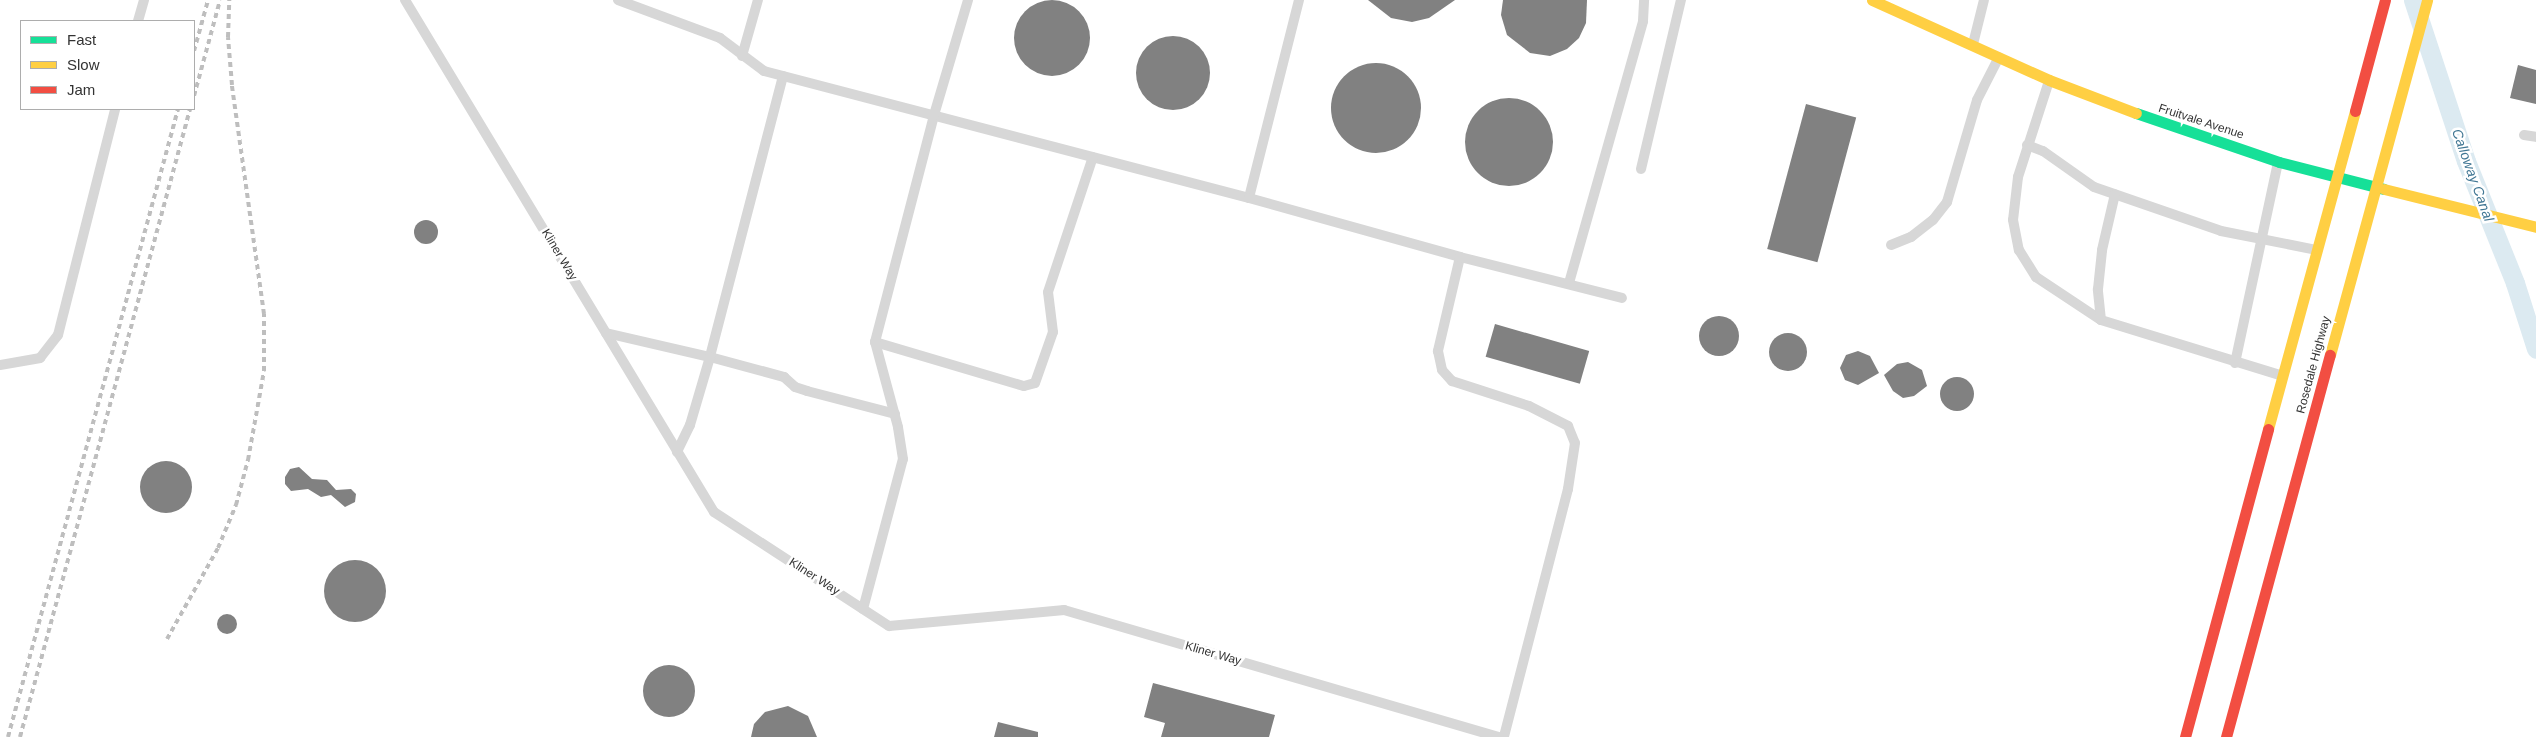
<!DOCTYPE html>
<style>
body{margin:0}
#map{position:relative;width:2536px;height:737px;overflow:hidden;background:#fff;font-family:Helvetica,sans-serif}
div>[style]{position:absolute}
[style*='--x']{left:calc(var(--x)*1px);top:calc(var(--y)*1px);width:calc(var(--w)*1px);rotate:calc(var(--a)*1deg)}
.canal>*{height:19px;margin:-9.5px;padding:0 9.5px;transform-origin:9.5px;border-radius:9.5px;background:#dceaf1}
.building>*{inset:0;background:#818181;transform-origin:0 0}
.round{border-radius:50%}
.lane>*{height:10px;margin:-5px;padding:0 5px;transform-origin:5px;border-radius:5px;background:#d7d7d7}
.fast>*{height:11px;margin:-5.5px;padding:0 5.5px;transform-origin:5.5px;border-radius:5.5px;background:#16e098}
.slow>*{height:11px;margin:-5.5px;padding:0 5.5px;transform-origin:5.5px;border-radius:5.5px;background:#ffcf43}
.jam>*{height:11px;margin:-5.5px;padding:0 5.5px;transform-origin:5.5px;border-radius:5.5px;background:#f24e42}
.rail>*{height:4px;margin-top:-2px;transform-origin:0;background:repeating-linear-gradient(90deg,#bebebe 0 5px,transparent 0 9px)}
span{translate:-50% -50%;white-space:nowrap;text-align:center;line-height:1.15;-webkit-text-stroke:5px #fff;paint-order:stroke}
.street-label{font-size:12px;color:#333}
.water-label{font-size:14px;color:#417794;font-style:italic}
.legend{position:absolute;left:20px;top:20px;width:175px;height:90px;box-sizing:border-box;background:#fff;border:1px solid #adadad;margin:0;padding:6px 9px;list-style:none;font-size:15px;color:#333}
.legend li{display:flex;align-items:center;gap:10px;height:25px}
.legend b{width:25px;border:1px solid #adadad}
</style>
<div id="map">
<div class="canal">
<div style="--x:2413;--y:0;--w:169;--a:71.8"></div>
<div style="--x:2466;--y:161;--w:131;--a:68.1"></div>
<div style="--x:2515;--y:283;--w:69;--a:72.3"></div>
</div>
<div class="building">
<div class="round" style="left:1014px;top:0;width:76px;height:76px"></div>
<div style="clip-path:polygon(1368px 0,1455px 0,1429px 18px,1412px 22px,1391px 18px)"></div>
<div style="clip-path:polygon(1503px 0,1587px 0,1586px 23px,1579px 38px,1567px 49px,1550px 56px,1530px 53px,1507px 35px,1501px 15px)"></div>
<div class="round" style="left:1136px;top:36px;width:74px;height:74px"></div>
<div class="round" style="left:1331px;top:63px;width:90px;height:90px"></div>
<div style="clip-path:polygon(2518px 65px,2536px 70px,2536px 104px,2510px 98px)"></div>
<div class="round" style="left:1465px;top:98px;width:88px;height:88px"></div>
<div style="left:1806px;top:104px;width:52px;height:150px;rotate:15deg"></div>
<div class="round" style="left:414px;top:220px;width:24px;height:24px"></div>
<div class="round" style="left:1699px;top:316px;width:40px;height:40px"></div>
<div style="left:1495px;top:324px;width:98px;height:34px;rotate:16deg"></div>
<div class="round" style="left:1769px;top:333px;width:38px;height:38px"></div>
<div style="clip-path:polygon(1858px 351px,1870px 356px,1879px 373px,1858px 385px,1845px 380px,1840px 368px,1846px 355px)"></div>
<div style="clip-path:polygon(1908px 362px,1922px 370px,1927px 386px,1914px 396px,1903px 398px,1893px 391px,1884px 375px,1897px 364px)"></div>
<div class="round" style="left:1940px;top:377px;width:34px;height:34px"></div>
<div class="round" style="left:140px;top:461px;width:52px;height:52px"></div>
<div style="clip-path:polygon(299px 467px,312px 479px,327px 480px,336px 490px,351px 489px,356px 494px,355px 502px,345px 507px,331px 495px,321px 497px,308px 489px,291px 491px,285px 484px,285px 477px,290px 469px)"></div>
<div class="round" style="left:324px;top:560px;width:62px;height:62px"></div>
<div class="round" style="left:217px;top:614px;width:20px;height:20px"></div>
<div class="round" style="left:643px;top:665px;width:52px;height:52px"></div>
<div style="clip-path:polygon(1153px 683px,1275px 715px,1269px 737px,1161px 737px,1165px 723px,1144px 717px)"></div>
<div style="clip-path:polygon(788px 706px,808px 716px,817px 737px,751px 737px,754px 724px,765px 712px)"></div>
<div style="clip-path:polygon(998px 722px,1038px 732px,1038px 737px,994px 737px)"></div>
</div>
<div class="lane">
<div style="--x:405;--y:0;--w:598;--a:58.89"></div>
<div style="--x:714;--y:512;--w:209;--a:33.1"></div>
<div style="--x:889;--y:626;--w:176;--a:-5.2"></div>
<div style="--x:1064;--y:610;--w:453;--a:16.3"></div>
<div style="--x:618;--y:0;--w:109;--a:20.4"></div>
<div style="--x:720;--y:38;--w:55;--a:36.9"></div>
<div style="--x:764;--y:71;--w:501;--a:14.67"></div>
<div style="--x:1299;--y:0;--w:204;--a:104.2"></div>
<div style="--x:1249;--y:198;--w:219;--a:15.6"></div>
<div style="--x:1460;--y:257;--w:97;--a:103.2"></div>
<div style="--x:1438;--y:351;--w:19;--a:78"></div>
<div style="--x:1442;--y:370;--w:15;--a:48"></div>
<div style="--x:1452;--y:381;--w:81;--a:18"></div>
<div style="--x:1529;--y:406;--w:44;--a:27.1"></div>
<div style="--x:1568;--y:426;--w:18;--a:68"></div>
<div style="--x:1575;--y:443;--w:47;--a:98.7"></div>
<div style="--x:1568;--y:489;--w:256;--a:104.5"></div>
<div style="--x:138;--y:21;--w:22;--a:-74"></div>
<div style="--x:1973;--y:44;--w:45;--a:-76"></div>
<div style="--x:742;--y:56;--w:58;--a:-74.1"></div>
<div style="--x:783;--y:76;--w:290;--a:104.6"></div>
<div style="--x:710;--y:357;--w:77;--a:15.1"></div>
<div style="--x:784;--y:377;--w:15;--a:42"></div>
<div style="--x:795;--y:387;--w:13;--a:18"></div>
<div style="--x:807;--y:391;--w:91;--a:14.6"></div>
<div style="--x:2049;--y:81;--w:101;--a:107.9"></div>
<div style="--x:2018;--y:177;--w:43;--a:96.6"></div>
<div style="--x:2013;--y:220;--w:31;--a:79"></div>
<div style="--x:2019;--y:250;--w:32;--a:58"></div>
<div style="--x:2036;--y:277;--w:78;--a:33.5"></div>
<div style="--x:2101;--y:320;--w:190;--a:17.1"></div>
<div style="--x:2524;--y:135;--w:12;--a:9"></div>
<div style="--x:2027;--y:145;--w:17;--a:21"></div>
<div style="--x:2043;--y:151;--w:62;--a:35.2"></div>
<div style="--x:2094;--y:187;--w:134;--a:19.1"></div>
<div style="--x:2221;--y:231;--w:98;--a:11.2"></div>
<div style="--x:1641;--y:169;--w:174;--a:-76.7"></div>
<div style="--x:1891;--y:245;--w:22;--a:-22"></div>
<div style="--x:1911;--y:237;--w:28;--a:-38"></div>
<div style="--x:1933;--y:220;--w:23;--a:-52"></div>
<div style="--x:1947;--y:202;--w:106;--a:-73.6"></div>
<div style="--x:1977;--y:100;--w:48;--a:-62.9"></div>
<div style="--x:1460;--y:257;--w:167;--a:14.2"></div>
<div style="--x:1569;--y:283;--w:272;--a:-74.2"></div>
<div style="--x:1643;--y:21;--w:21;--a:-87"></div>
<div style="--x:2101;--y:320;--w:31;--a:-96"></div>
<div style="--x:2098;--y:289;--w:39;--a:-84"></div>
<div style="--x:2102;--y:250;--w:57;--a:-76.9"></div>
<div style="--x:606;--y:333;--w:107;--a:13"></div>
<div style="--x:710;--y:357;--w:71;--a:106.4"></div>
<div style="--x:690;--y:425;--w:30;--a:116"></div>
<div style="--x:875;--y:342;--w:155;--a:16.5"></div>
<div style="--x:1024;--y:386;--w:11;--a:-15"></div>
<div style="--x:1035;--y:383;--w:54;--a:-70.6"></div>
<div style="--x:1053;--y:332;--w:40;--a:-97.1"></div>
<div style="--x:1048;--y:292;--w:142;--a:-71.6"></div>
<div style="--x:2235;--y:363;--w:205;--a:-77.9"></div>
<div style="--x:0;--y:365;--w:41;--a:-9.9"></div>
<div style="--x:40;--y:358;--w:29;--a:-52"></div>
<div style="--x:58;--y:335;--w:233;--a:-75.8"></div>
<div style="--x:863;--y:609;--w:155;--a:-75.1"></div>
<div style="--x:903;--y:459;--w:32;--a:-99"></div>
<div style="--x:898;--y:427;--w:88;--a:-105.1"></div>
<div style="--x:875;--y:342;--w:235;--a:-75.4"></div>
<div style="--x:934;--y:115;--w:120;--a:-73.5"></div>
</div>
<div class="fast">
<div style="--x:2136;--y:113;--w:151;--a:18.9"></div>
<div style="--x:2279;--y:162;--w:108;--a:14.4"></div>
</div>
<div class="slow">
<div style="--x:1872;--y:0;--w:194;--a:24.3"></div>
<div style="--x:2049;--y:80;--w:93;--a:20.8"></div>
<div style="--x:2384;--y:189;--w:157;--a:14"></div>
<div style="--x:2330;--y:355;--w:368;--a:-74.7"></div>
<div style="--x:2268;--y:429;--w:330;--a:-74.7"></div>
</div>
<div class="jam">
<div style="--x:2355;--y:111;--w:115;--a:-74.9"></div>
<div style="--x:2185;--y:737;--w:319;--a:-74.9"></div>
<div style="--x:2226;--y:737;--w:396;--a:-74.8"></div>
</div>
<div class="rail">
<div style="--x:194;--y:51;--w:53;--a:-74.6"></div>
<div style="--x:194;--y:96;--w:99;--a:-74.8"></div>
<div style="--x:167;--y:639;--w:104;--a:-60.7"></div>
<div style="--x:218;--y:548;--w:47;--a:-67.3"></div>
<div style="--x:236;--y:505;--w:47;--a:-75.1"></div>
<div style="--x:248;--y:460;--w:90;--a:-79.8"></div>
<div style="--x:264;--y:371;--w:57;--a:-90"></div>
<div style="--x:264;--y:314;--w:231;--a:-98"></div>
<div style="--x:232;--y:85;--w:48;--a:-94.8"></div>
<div style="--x:228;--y:37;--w:37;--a:-88"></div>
<div style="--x:8;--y:737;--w:651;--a:-74.85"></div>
<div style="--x:20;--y:737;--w:651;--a:-74.85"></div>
</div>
<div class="street-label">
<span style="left:2201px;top:122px;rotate:18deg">Fruitvale Avenue</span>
<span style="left:559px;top:255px;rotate:59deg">Kliner Way</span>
<span style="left:2314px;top:365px;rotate:-75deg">Rosedale Highway</span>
<span style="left:814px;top:577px;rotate:33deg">Kliner Way</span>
<span style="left:1213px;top:654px;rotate:16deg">Kliner Way</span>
</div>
<div class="water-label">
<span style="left:2473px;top:175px;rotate:70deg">Calloway Canal</span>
</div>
<ul class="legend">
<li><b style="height:6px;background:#16e098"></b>Fast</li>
<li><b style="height:6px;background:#ffcf43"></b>Slow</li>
<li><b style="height:6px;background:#f24e42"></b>Jam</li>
</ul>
</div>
